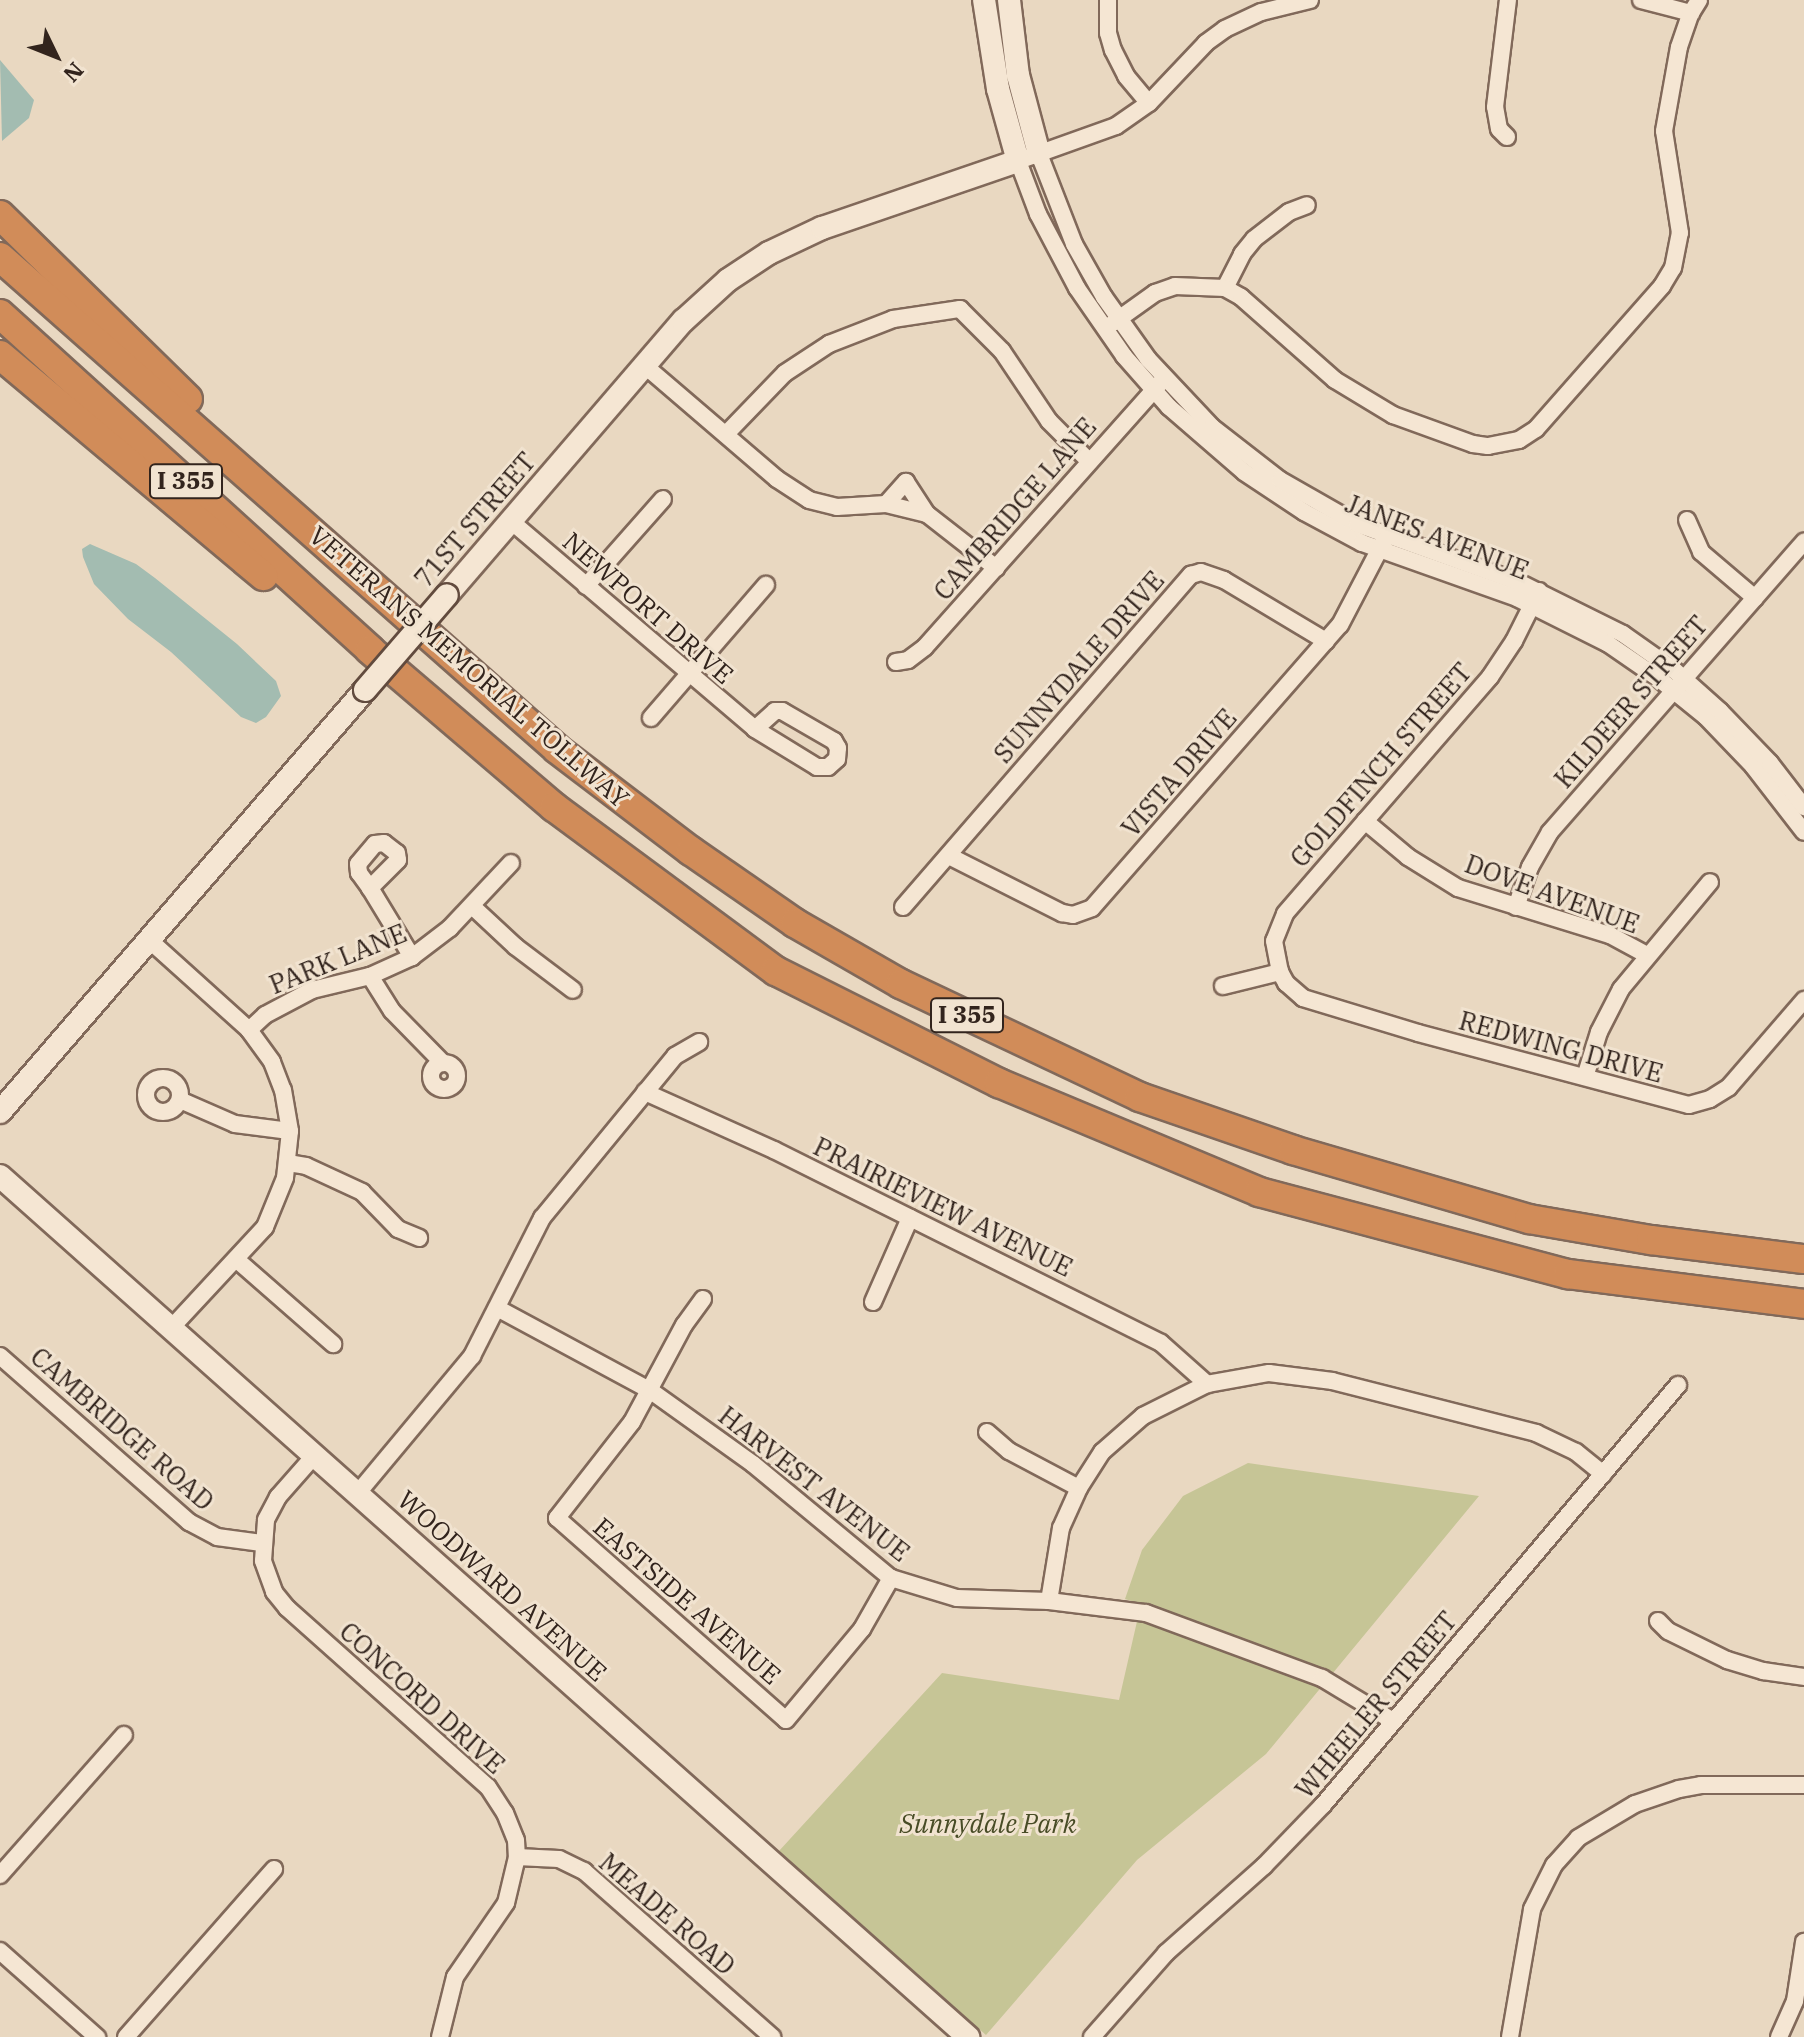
<!DOCTYPE html>
<style>
body{margin:0}
#map{position:relative;width:1804px;height:2037px;overflow:hidden;background:#e9d8c1;font-family:"IBM Plex Serif",serif}
div>[style]{position:absolute}
[style*='--x']{left:calc(var(--x)*1px);top:calc(var(--y)*1px);width:calc(var(--w)*1px);rotate:calc(var(--a)*1deg)}
.green>*{inset:0;background:#c6c596}
.water>*{inset:0;background:#a3bcb1}
.roads{filter:drop-shadow(2px 0 #81695a) drop-shadow(-2px 0 #81695a) drop-shadow(0 2px #81695a) drop-shadow(0 -2px #81695a)}
.street>*{height:16px;margin:-8px;padding:0 8px;transform-origin:8px;border-radius:8px;background:#f5e6d3}
.street>.ring{margin:-8px;padding:0;box-sizing:content-box;background:none;border:16px solid #f5e6d3;border-radius:50%}
.secondary>*{height:22px;margin:-11px;padding:0 11px;transform-origin:11px;border-radius:11px;background:#f5e6d3}
.highway>*{height:28px;margin:-14px;padding:0 14px;transform-origin:14px;border-radius:14px;background:#d18c59}
.bridges{filter:drop-shadow(2px 0 #624b3e) drop-shadow(-2px 0 #624b3e) drop-shadow(0 2px #624b3e) drop-shadow(0 -2px #624b3e)}
.secondary-bridge>*{height:22px;margin:-11px;padding:0 11px;transform-origin:11px;border-radius:11px;background:#f5e6d3}
span{translate:-50% -50%;white-space:nowrap;text-align:center;line-height:1.15;-webkit-text-stroke:6px #f1e3d0;paint-order:stroke}
.shield-label span{padding:2px 6px;background:#f1e3d0;border:2px solid;border-radius:6px;-webkit-text-stroke-width:0}
.shield-label{font-size:24px;color:#32241d;font-weight:700}
.street-label{font-size:26px;color:#32241d}
.park-label{font-size:26px;color:#484c26;font-style:italic}
.north{position:absolute;left:16px;top:16px;width:80px;height:80px;-webkit-text-stroke:6px #f1e3d0;paint-order:stroke;rotate:133deg;font-size:22px;font-weight:700;line-height:32px;text-align:center;color:#32241d}
.north::after{content:'';display:block;margin:auto;width:28px;height:36px;background:#32241d;clip-path:polygon(50% 0,100% 100%,50% 72%,0 100%)}
</style>
<div id="map">
<div class="green">
<div style="clip-path:polygon(1248px 1463px,1479px 1496px,1266px 1754px,1137px 1860px,986px 2035px,779px 1851px,942px 1673px,1119px 1700px,1141px 1604px,1125px 1599px,1142px 1550px,1183px 1496px)"></div>
</div>
<div class="water">
<div style="clip-path:polygon(0 60px,34px 100px,29px 118px,2px 141px)"></div>
<div style="clip-path:polygon(90px 544px,136px 564px,155px 578px,237px 644px,276px 681px,281px 696px,266px 717px,256px 723px,241px 717px,171px 652px,128px 619px,94px 584px,83px 557px,82px 549px)"></div>
</div>
<div class="roads">
<div class="street">
<div style="--x:1108;--y:0;--w:33;--a:90"></div>
<div style="--x:1108;--y:33;--w:18;--a:74"></div>
<div style="--x:1113;--y:50;--w:29;--a:63"></div>
<div style="--x:1126;--y:76;--w:35;--a:50"></div>
<div style="--x:1310;--y:0;--w:50;--a:166.2"></div>
<div style="--x:1261;--y:12;--w:40;--a:155"></div>
<div style="--x:1225;--y:29;--w:24;--a:144"></div>
<div style="--x:1206;--y:43;--w:83;--a:133.5"></div>
<div style="--x:1149;--y:103;--w:40;--a:145.1"></div>
<div style="--x:1116;--y:126;--w:104;--a:160.3"></div>
<div style="--x:1018;--y:161;--w:57;--a:69.3"></div>
<div style="--x:1038;--y:214;--w:84;--a:62.2"></div>
<div style="--x:1077;--y:288;--w:83;--a:55.3"></div>
<div style="--x:1124;--y:356;--w:68;--a:48.6"></div>
<div style="--x:1169;--y:407;--w:99;--a:40.9"></div>
<div style="--x:1244;--y:472;--w:72;--a:33.7"></div>
<div style="--x:1304;--y:512;--w:66;--a:28.1"></div>
<div style="--x:1362;--y:543;--w:164;--a:19.5"></div>
<div style="--x:1517;--y:598;--w:101;--a:26.6"></div>
<div style="--x:1607;--y:643;--w:62;--a:34.5"></div>
<div style="--x:1658;--y:678;--w:62;--a:39.1"></div>
<div style="--x:1706;--y:717;--w:68;--a:46.2"></div>
<div style="--x:1753;--y:766;--w:83;--a:52.3"></div>
<div style="--x:1641;--y:0;--w:52;--a:14.6"></div>
<div style="--x:1507;--y:137;--w:11;--a:-135"></div>
<div style="--x:1499;--y:129;--w:22;--a:-100"></div>
<div style="--x:1495;--y:107;--w:108;--a:-83.1"></div>
<div style="--x:1039;--y:154;--w:97;--a:68.7"></div>
<div style="--x:1074;--y:244;--w:61;--a:60.5"></div>
<div style="--x:1104;--y:297;--w:76;--a:54.6"></div>
<div style="--x:1148;--y:359;--w:93;--a:46.7"></div>
<div style="--x:1212;--y:427;--w:86;--a:37.9"></div>
<div style="--x:1280;--y:480;--w:89;--a:29.7"></div>
<div style="--x:1357;--y:524;--w:171;--a:19.8"></div>
<div style="--x:1518;--y:582;--w:117;--a:26.3"></div>
<div style="--x:1623;--y:634;--w:62;--a:35.2"></div>
<div style="--x:1674;--y:670;--w:62;--a:41.7"></div>
<div style="--x:1720;--y:711;--w:72;--a:46.1"></div>
<div style="--x:1770;--y:763;--w:56;--a:52.3"></div>
<div style="--x:1225;--y:288;--w:38;--a:-63"></div>
<div style="--x:1242;--y:254;--w:19;--a:-51"></div>
<div style="--x:1254;--y:239;--w:44;--a:-37.6"></div>
<div style="--x:1289;--y:212;--w:19;--a:-21"></div>
<div style="--x:1113;--y:323;--w:52;--a:-35.5"></div>
<div style="--x:1155;--y:293;--w:21;--a:-19"></div>
<div style="--x:1175;--y:286;--w:50;--a:2.3"></div>
<div style="--x:1225;--y:288;--w:18;--a:29"></div>
<div style="--x:1241;--y:297;--w:125;--a:41.4"></div>
<div style="--x:1335;--y:380;--w:68;--a:31.1"></div>
<div style="--x:1393;--y:415;--w:85;--a:19.9"></div>
<div style="--x:1473;--y:444;--w:15;--a:8"></div>
<div style="--x:1488;--y:446;--w:32;--a:-11"></div>
<div style="--x:1519;--y:440;--w:20;--a:-33"></div>
<div style="--x:1536;--y:429;--w:191;--a:-48.6"></div>
<div style="--x:1662;--y:286;--w:21;--a:-59"></div>
<div style="--x:1673;--y:268;--w:36;--a:-79"></div>
<div style="--x:1680;--y:233;--w:103;--a:-98.9"></div>
<div style="--x:1664;--y:131;--w:85;--a:-79.9"></div>
<div style="--x:1679;--y:47;--w:36;--a:-71"></div>
<div style="--x:1691;--y:13;--w:15;--a:-58"></div>
<div style="--x:644;--y:365;--w:175;--a:40.6"></div>
<div style="--x:777;--y:479;--w:38;--a:33"></div>
<div style="--x:809;--y:500;--w:29;--a:14"></div>
<div style="--x:837;--y:507;--w:49;--a:-3.5"></div>
<div style="--x:886;--y:504;--w:30;--a:-48"></div>
<div style="--x:906;--y:482;--w:38;--a:57"></div>
<div style="--x:927;--y:514;--w:88;--a:38"></div>
<div style="--x:727;--y:433;--w:83;--a:-46"></div>
<div style="--x:785;--y:373;--w:53;--a:-33.4"></div>
<div style="--x:829;--y:344;--w:69;--a:-21.3"></div>
<div style="--x:893;--y:319;--w:68;--a:-8.5"></div>
<div style="--x:960;--y:309;--w:59;--a:45"></div>
<div style="--x:1002;--y:351;--w:84;--a:56.1"></div>
<div style="--x:1049;--y:421;--w:57;--a:45"></div>
<div style="--x:886;--y:504;--w:42;--a:13.7"></div>
<div style="--x:1687;--y:520;--w:35;--a:66"></div>
<div style="--x:1701;--y:552;--w:71;--a:40.4"></div>
<div style="--x:512;--y:522;--w:319;--a:40.4"></div>
<div style="--x:586;--y:586;--w:116;--a:-48.5"></div>
<div style="--x:1539;--y:591;--w:56;--a:116.6"></div>
<div style="--x:1514;--y:641;--w:43;--a:123.7"></div>
<div style="--x:1490;--y:677;--w:313;--a:130.9"></div>
<div style="--x:1285;--y:914;--w:29;--a:112"></div>
<div style="--x:1274;--y:941;--w:32;--a:79"></div>
<div style="--x:1280;--y:972;--w:13;--a:61"></div>
<div style="--x:1286;--y:983;--w:23;--a:41"></div>
<div style="--x:1303;--y:998;--w:120;--a:16.9"></div>
<div style="--x:1418;--y:1033;--w:280;--a:14.9"></div>
<div style="--x:1689;--y:1105;--w:22;--a:-16"></div>
<div style="--x:1710;--y:1099;--w:22;--a:-32"></div>
<div style="--x:1729;--y:1087;--w:115;--a:-49.2"></div>
<div style="--x:896;--y:662;--w:12;--a:-9"></div>
<div style="--x:908;--y:660;--w:21;--a:-37"></div>
<div style="--x:925;--y:647;--w:355;--a:-48.3"></div>
<div style="--x:775;--y:711;--w:7;--a:0"></div>
<div style="--x:782;--y:711;--w:60;--a:30"></div>
<div style="--x:834;--y:741;--w:8;--a:60"></div>
<div style="--x:838;--y:748;--w:11;--a:95"></div>
<div style="--x:837;--y:759;--w:12;--a:138"></div>
<div style="--x:828;--y:767;--w:11;--a:180"></div>
<div style="--x:817;--y:767;--w:73;--a:-148.5"></div>
<div style="--x:755;--y:729;--w:27;--a:-42"></div>
<div style="--x:651;--y:718;--w:176;--a:-49.2"></div>
<div style="--x:1365;--y:821;--w:56;--a:39.9"></div>
<div style="--x:1408;--y:857;--w:59;--a:31.8"></div>
<div style="--x:1458;--y:888;--w:159;--a:17.2"></div>
<div style="--x:1610;--y:935;--w:42;--a:28.4"></div>
<div style="--x:949;--y:856;--w:127;--a:26.8"></div>
<div style="--x:1062;--y:913;--w:11;--a:10"></div>
<div style="--x:1073;--y:915;--w:20;--a:-20"></div>
<div style="--x:1092;--y:908;--w:376;--a:-48.8"></div>
<div style="--x:1340;--y:625;--w:95;--a:-62.4"></div>
<div style="--x:370;--y:888;--w:19;--a:-126"></div>
<div style="--x:359;--y:873;--w:9;--a:-96"></div>
<div style="--x:358;--y:864;--w:26;--a:-50"></div>
<div style="--x:375;--y:844;--w:9;--a:-6"></div>
<div style="--x:384;--y:843;--w:16;--a:38"></div>
<div style="--x:397;--y:853;--w:7;--a:82"></div>
<div style="--x:398;--y:860;--w:40;--a:135"></div>
<div style="--x:370;--y:888;--w:81;--a:58.7"></div>
<div style="--x:472;--y:906;--w:60;--a:43"></div>
<div style="--x:516;--y:947;--w:71;--a:37"></div>
<div style="--x:903;--y:907;--w:440;--a:-49.1"></div>
<div style="--x:1191;--y:575;--w:10;--a:-17"></div>
<div style="--x:1201;--y:572;--w:24;--a:19"></div>
<div style="--x:1224;--y:580;--w:119;--a:30.9"></div>
<div style="--x:1516;--y:907;--w:42;--a:-70.7"></div>
<div style="--x:1530;--y:867;--w:40;--a:-60.3"></div>
<div style="--x:1550;--y:832;--w:386;--a:-48.8"></div>
<div style="--x:147;--y:938;--w:137;--a:42"></div>
<div style="--x:249;--y:1030;--w:39;--a:54"></div>
<div style="--x:272;--y:1062;--w:30;--a:69"></div>
<div style="--x:283;--y:1090;--w:42;--a:80.3"></div>
<div style="--x:290;--y:1131;--w:47;--a:96.1"></div>
<div style="--x:285;--y:1178;--w:53;--a:112.2"></div>
<div style="--x:265;--y:1227;--w:138;--a:132.9"></div>
<div style="--x:370;--y:976;--w:41;--a:57.8"></div>
<div style="--x:392;--y:1011;--w:73;--a:45.6"></div>
<div style="--x:1223;--y:986;--w:59;--a:-13.8"></div>
<div style="--x:249;--y:1030;--w:22;--a:-43"></div>
<div style="--x:265;--y:1015;--w:53;--a:-28"></div>
<div style="--x:312;--y:990;--w:60;--a:-13.6"></div>
<div style="--x:370;--y:976;--w:46;--a:-24.3"></div>
<div style="--x:412;--y:957;--w:48;--a:-37.3"></div>
<div style="--x:450;--y:928;--w:89;--a:-46.8"></div>
<div class="ring" style="left:431px;top:1063px;width:10px;height:10px"></div>
<div style="--x:1585;--y:1077;--w:47;--a:-72.7"></div>
<div style="--x:1599;--y:1032;--w:48;--a:-62.9"></div>
<div style="--x:1621;--y:989;--w:139;--a:-50.2"></div>
<div class="ring" style="left:146px;top:1078px;width:18px;height:18px"></div>
<div style="--x:645;--y:1092;--w:141;--a:24.2"></div>
<div style="--x:774;--y:1150;--w:432;--a:26.5"></div>
<div style="--x:1161;--y:1343;--w:62;--a:41.7"></div>
<div style="--x:180;--y:1100;--w:60;--a:23.6"></div>
<div style="--x:235;--y:1124;--w:55;--a:7.3"></div>
<div style="--x:288;--y:1163;--w:18;--a:9"></div>
<div style="--x:306;--y:1166;--w:62;--a:24.9"></div>
<div style="--x:362;--y:1192;--w:52;--a:45.8"></div>
<div style="--x:398;--y:1229;--w:23;--a:23"></div>
<div style="--x:237;--y:1260;--w:128;--a:41.2"></div>
<div style="--x:703;--y:1299;--w:32;--a:126"></div>
<div style="--x:684;--y:1325;--w:110;--a:118.2"></div>
<div style="--x:632;--y:1422;--w:122;--a:128"></div>
<div style="--x:557;--y:1518;--w:305;--a:41.4"></div>
<div style="--x:786;--y:1720;--w:119;--a:-50.1"></div>
<div style="--x:862;--y:1629;--w:59;--a:-60.4"></div>
<div style="--x:873;--y:1302;--w:92;--a:-66.2"></div>
<div style="--x:497;--y:1308;--w:175;--a:28.3"></div>
<div style="--x:651;--y:1391;--w:125;--a:35.6"></div>
<div style="--x:753;--y:1464;--w:179;--a:39.6"></div>
<div style="--x:891;--y:1578;--w:69;--a:16.9"></div>
<div style="--x:957;--y:1598;--w:92;--a:1.9"></div>
<div style="--x:1049;--y:1601;--w:98;--a:7.1"></div>
<div style="--x:1146;--y:1613;--w:188;--a:20.3"></div>
<div style="--x:1322;--y:1678;--w:83;--a:31.2"></div>
<div style="--x:0;--y:1356;--w:252;--a:41.3"></div>
<div style="--x:189;--y:1522;--w:32;--a:28"></div>
<div style="--x:217;--y:1537;--w:45;--a:7.6"></div>
<div style="--x:987;--y:1432;--w:29;--a:41"></div>
<div style="--x:1009;--y:1451;--w:79;--a:27.9"></div>
<div style="--x:314;--y:1456;--w:55;--a:131.3"></div>
<div style="--x:278;--y:1497;--w:26;--a:118"></div>
<div style="--x:266;--y:1520;--w:41;--a:94.2"></div>
<div style="--x:263;--y:1561;--w:33;--a:70"></div>
<div style="--x:274;--y:1592;--w:21;--a:51"></div>
<div style="--x:287;--y:1608;--w:269;--a:41.7"></div>
<div style="--x:488;--y:1787;--w:31;--a:57"></div>
<div style="--x:505;--y:1813;--w:29;--a:68"></div>
<div style="--x:516;--y:1840;--w:17;--a:87"></div>
<div style="--x:517;--y:1857;--w:47;--a:103.4"></div>
<div style="--x:506;--y:1903;--w:90;--a:124.6"></div>
<div style="--x:455;--y:1977;--w:62;--a:104"></div>
<div style="--x:357;--y:1494;--w:180;--a:-50.2"></div>
<div style="--x:472;--y:1356;--w:155;--a:-63.1"></div>
<div style="--x:542;--y:1218;--w:210;--a:-50.6"></div>
<div style="--x:675;--y:1056;--w:28;--a:-30"></div>
<div style="--x:1049;--y:1601;--w:74;--a:-80.7"></div>
<div style="--x:1061;--y:1528;--w:44;--a:-65.8"></div>
<div style="--x:1079;--y:1488;--w:43;--a:-57.4"></div>
<div style="--x:1102;--y:1452;--w:55;--a:-41.3"></div>
<div style="--x:1143;--y:1416;--w:72;--a:-26.6"></div>
<div style="--x:1207;--y:1384;--w:63;--a:-10.1"></div>
<div style="--x:1269;--y:1373;--w:64;--a:7.2"></div>
<div style="--x:1332;--y:1381;--w:211;--a:14.3"></div>
<div style="--x:1536;--y:1433;--w:44;--a:25.4"></div>
<div style="--x:1576;--y:1452;--w:35;--a:39"></div>
<div style="--x:1658;--y:1621;--w:14;--a:45"></div>
<div style="--x:1668;--y:1631;--w:66;--a:26.2"></div>
<div style="--x:1727;--y:1660;--w:38;--a:17"></div>
<div style="--x:1763;--y:1671;--w:41;--a:8.3"></div>
<div style="--x:517;--y:1857;--w:42;--a:2.7"></div>
<div style="--x:559;--y:1859;--w:28;--a:26"></div>
<div style="--x:584;--y:1871;--w:251;--a:41.4"></div>
<div style="--x:0;--y:1875;--w:187;--a:-48.5"></div>
<div style="--x:0;--y:1951;--w:130;--a:41.6"></div>
<div style="--x:126;--y:2037;--w:224;--a:-48.6"></div>
<div style="--x:1092;--y:2037;--w:112;--a:-48.6"></div>
<div style="--x:1166;--y:1953;--w:131;--a:-41.6"></div>
<div style="--x:1264;--y:1866;--w:85;--a:-46"></div>
<div style="--x:1323;--y:1805;--w:550;--a:-49.79"></div>
<div style="--x:1510;--y:2037;--w:130;--a:-80.2"></div>
<div style="--x:1532;--y:1909;--w:49;--a:-63.4"></div>
<div style="--x:1554;--y:1865;--w:36;--a:-48"></div>
<div style="--x:1578;--y:1838;--w:66;--a:-30.8"></div>
<div style="--x:1635;--y:1804;--w:46;--a:-18.8"></div>
<div style="--x:1679;--y:1789;--w:22;--a:-10"></div>
<div style="--x:1701;--y:1785;--w:103;--a:0"></div>
<div style="--x:1779;--y:2037;--w:39;--a:-66"></div>
<div style="--x:1795;--y:2001;--w:60;--a:-81.3"></div>
</div>
<div class="secondary">
<div style="--x:1009;--y:0;--w:76;--a:83.2"></div>
<div style="--x:1018;--y:75;--w:82;--a:75.1"></div>
<div style="--x:447;--y:595;--w:362;--a:-49.3"></div>
<div style="--x:683;--y:321;--w:61;--a:-42.3"></div>
<div style="--x:728;--y:280;--w:49;--a:-33.4"></div>
<div style="--x:769;--y:253;--w:59;--a:-25.3"></div>
<div style="--x:822;--y:228;--w:207;--a:-18.9"></div>
<div style="--x:1018;--y:161;--w:75;--a:-105.5"></div>
<div style="--x:998;--y:89;--w:90;--a:-98.9"></div>
<div style="--x:0;--y:1112;--w:558;--a:-49.14"></div>
<div style="--x:0;--y:1176;--w:1296;--a:41.65"></div>
</div>
<div class="highway">
<div style="--x:0;--y:215;--w:263;--a:44.4"></div>
<div style="--x:0;--y:257;--w:743;--a:41.45"></div>
<div style="--x:557;--y:749;--w:168;--a:37.3"></div>
<div style="--x:691;--y:851;--w:126;--a:34.7"></div>
<div style="--x:795;--y:923;--w:122;--a:29.9"></div>
<div style="--x:901;--y:984;--w:264;--a:25.3"></div>
<div style="--x:1140;--y:1097;--w:162;--a:19.1"></div>
<div style="--x:1293;--y:1150;--w:246;--a:16.3"></div>
<div style="--x:1529;--y:1219;--w:124;--a:9.8"></div>
<div style="--x:1651;--y:1240;--w:154;--a:7.1"></div>
<div style="--x:0;--y:314;--w:500;--a:42.2"></div>
<div style="--x:370;--y:650;--w:242;--a:40.5"></div>
<div style="--x:554;--y:807;--w:276;--a:36.5"></div>
<div style="--x:776;--y:971;--w:250;--a:26.7"></div>
<div style="--x:999;--y:1083;--w:282;--a:22.7"></div>
<div style="--x:1259;--y:1192;--w:320;--a:14.9"></div>
<div style="--x:1568;--y:1274;--w:238;--a:7.2"></div>
<div style="--x:0;--y:355;--w:344;--a:40"></div>
</div>
</div>
<div class="bridges">
<div class="secondary-bridge">
<div style="--x:365;--y:690;--w:125;--a:-49.2"></div>
</div>
</div>
<div class="shield-label">
<span style="left:186px;top:481px">I 355</span>
<span style="left:967px;top:1015px">I 355</span>
</div>
<div class="street-label">
<span style="left:1015px;top:509px;rotate:-49deg">CAMBRIDGE LANE</span>
<span style="left:475px;top:520px;rotate:-49deg">71ST STREET</span>
<span style="left:1437px;top:537px;rotate:21deg">JANES AVENUE</span>
<span style="left:648px;top:608px;rotate:41deg">NEWPORT DRIVE</span>
<span style="left:469px;top:667px;rotate:41deg">VETERANS MEMORIAL TOLLWAY</span>
<span style="left:1079px;top:667px;rotate:-49deg">SUNNYDALE DRIVE</span>
<span style="left:1631px;top:702px;rotate:-49deg">KILDEER STREET</span>
<span style="left:1381px;top:765px;rotate:-49deg">GOLDFINCH STREET</span>
<span style="left:1179px;top:773px;rotate:-49deg">VISTA DRIVE</span>
<span style="left:1552px;top:894px;rotate:20deg">DOVE AVENUE</span>
<span style="left:338px;top:959px;rotate:-22deg">PARK LANE</span>
<span style="left:1561px;top:1047px;rotate:15deg">REDWING DRIVE</span>
<span style="left:943px;top:1207px;rotate:26deg">PRAIRIEVIEW AVENUE</span>
<span style="left:122px;top:1429px;rotate:41deg">CAMBRIDGE ROAD</span>
<span style="left:814px;top:1484px;rotate:38deg">HARVEST AVENUE</span>
<span style="left:502px;top:1586px;rotate:42deg">WOODWARD AVENUE</span>
<span style="left:687px;top:1601px;rotate:41deg">EASTSIDE AVENUE</span>
<span style="left:422px;top:1698px;rotate:42deg">CONCORD DRIVE</span>
<span style="left:1376px;top:1705px;rotate:-50deg">WHEELER STREET</span>
<span style="left:667px;top:1914px;rotate:41deg">MEADE ROAD</span>
</div>
<div class="park-label">
<span style="left:988px;top:1824px">Sunnydale Park</span>
</div>
<div class="north">N</div>
</div>
